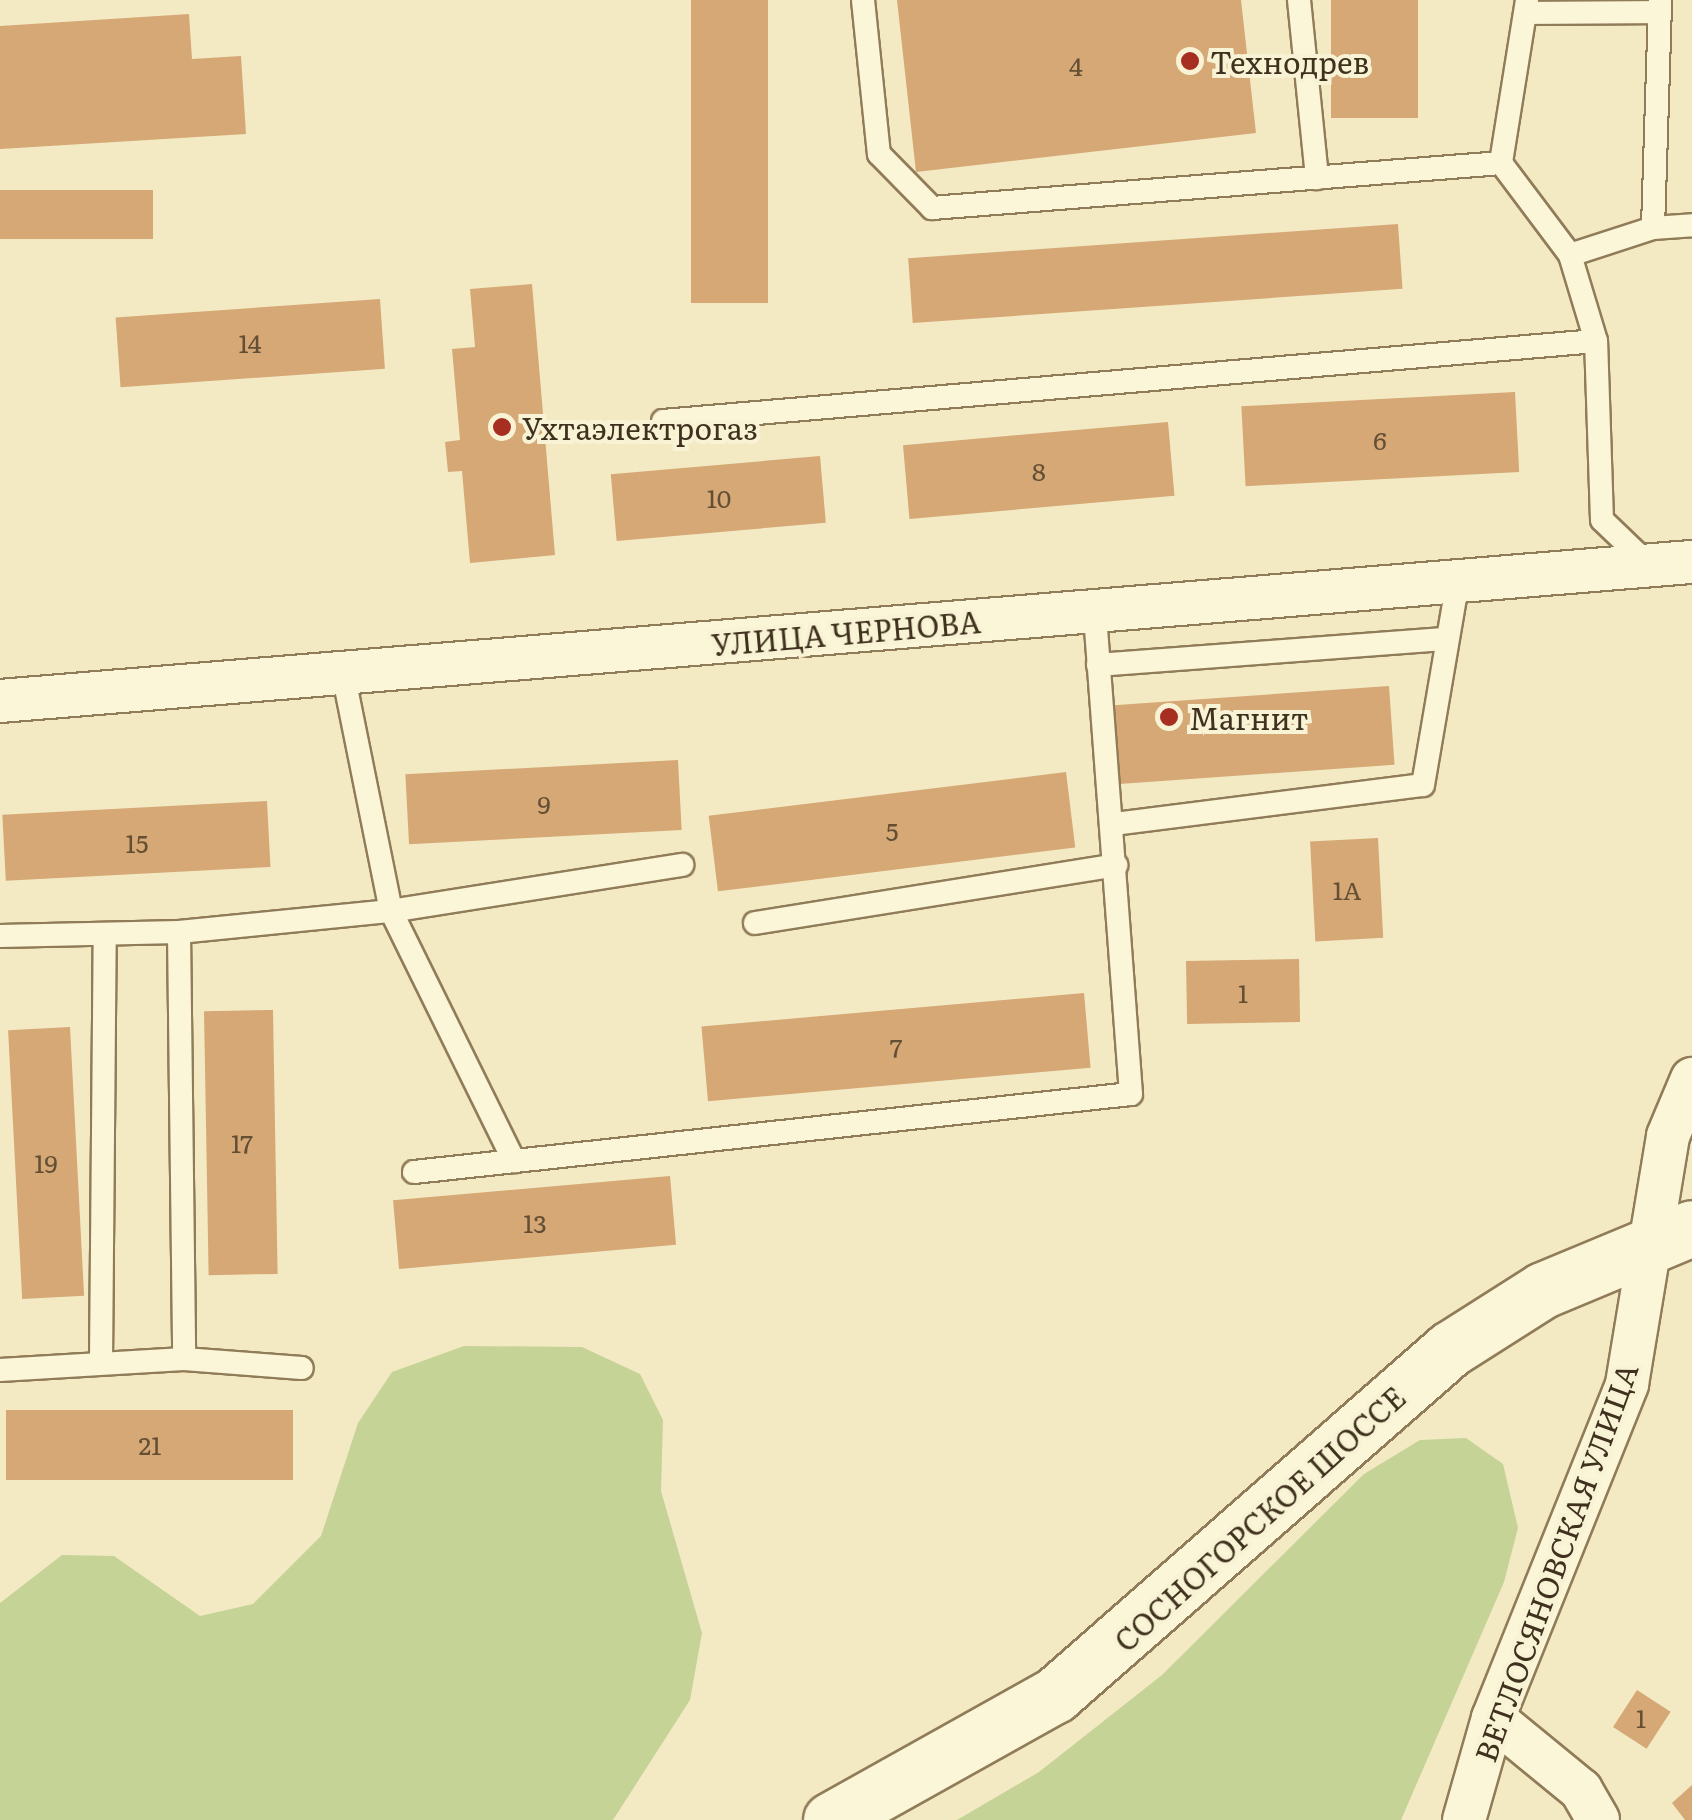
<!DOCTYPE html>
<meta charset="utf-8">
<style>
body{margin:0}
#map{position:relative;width:1692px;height:1820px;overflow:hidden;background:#f3eac4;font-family:Literata,serif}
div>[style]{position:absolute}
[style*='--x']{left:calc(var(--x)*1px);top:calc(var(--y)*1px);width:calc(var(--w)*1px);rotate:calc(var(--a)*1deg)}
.green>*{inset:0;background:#c5d397}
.building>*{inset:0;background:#d5a876;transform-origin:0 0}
.roads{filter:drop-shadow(2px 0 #907c58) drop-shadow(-2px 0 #907c58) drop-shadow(0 2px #907c58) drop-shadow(0 -2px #907c58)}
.service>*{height:22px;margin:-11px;padding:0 11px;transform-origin:11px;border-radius:11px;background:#fcf6d9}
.minor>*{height:42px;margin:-21px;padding:0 21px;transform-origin:21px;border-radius:21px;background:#fcf6d9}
.secondary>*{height:55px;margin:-27.5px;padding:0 27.5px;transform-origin:27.5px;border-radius:27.5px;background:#fcf6d9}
.dots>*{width:28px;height:28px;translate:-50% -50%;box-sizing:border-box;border:5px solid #f9f3d5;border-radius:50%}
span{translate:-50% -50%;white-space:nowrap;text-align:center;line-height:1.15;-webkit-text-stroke:8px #f9f3d5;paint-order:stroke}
.number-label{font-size:25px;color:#644f34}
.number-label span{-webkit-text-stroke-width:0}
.poi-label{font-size:30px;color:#3f311e}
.left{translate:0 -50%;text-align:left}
.street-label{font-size:30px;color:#3f311e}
</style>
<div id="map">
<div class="green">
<div style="clip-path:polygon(464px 1346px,582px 1347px,640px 1374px,663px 1420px,661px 1491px,702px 1633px,690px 1700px,613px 1820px,0 1820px,0 1603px,62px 1555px,114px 1556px,200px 1616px,253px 1604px,321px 1536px,358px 1423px,392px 1372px)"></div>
<div style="clip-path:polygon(1466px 1438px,1503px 1464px,1518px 1528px,1504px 1582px,1401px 1820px,957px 1820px,1039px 1772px,1162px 1675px,1364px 1474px,1420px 1440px)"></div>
</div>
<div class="building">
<div style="left:691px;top:0;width:77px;height:303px"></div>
<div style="clip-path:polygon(897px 0,1241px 0,1256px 133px,916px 172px)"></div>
<div style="left:1331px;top:0;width:87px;height:118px"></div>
<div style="clip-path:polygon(189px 14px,192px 59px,241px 56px,246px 134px,0 149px,0 26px)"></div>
<div style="left:0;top:190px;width:153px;height:49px"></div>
<div style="left:1398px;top:224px;width:65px;height:491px;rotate:86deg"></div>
<div style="clip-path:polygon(532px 284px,555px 555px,470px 563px,462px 471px,448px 472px,445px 442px,460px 440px,452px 349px,475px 347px,470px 289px)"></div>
<div style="left:380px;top:299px;width:70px;height:265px;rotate:86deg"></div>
<div style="left:1515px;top:392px;width:80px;height:274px;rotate:87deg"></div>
<div style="left:1168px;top:422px;width:74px;height:266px;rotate:85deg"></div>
<div style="left:820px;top:456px;width:67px;height:210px;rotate:85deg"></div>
<div style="left:1389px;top:686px;width:79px;height:276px;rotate:86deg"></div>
<div style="left:678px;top:760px;width:70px;height:273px;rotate:87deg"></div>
<div style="left:1066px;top:772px;width:76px;height:360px;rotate:83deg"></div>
<div style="left:267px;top:801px;width:66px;height:265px;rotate:87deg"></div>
<div style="left:1378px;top:838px;width:100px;height:68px;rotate:87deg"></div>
<div style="left:1299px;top:959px;width:63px;height:113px;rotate:89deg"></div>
<div style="left:1084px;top:993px;width:75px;height:384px;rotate:85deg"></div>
<div style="left:273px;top:1010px;width:264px;height:69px;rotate:89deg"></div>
<div style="left:70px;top:1027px;width:269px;height:62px;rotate:87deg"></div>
<div style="left:670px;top:1176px;width:69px;height:278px;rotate:85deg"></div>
<div style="left:293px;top:1410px;width:70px;height:287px;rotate:90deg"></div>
<div style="left:1637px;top:1690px;width:40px;height:44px;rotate:33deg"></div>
<div style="clip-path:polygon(1692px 1785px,1692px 1820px,1685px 1820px,1672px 1803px)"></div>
</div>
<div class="roads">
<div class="service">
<div style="--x:863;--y:0;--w:155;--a:84.1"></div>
<div style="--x:879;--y:154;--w:76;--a:45.5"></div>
<div style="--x:932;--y:208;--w:571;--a:-4.52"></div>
<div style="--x:1299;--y:0;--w:179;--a:84.2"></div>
<div style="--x:1527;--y:0;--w:165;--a:99.1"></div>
<div style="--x:1501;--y:163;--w:115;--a:53.1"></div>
<div style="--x:1531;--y:13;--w:128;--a:-0.4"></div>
<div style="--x:1653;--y:228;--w:39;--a:-4"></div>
<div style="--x:663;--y:421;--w:936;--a:-4.9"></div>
<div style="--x:1649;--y:565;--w:65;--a:-136.2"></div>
<div style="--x:1602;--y:520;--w:179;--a:-91.9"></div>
<div style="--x:1596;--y:341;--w:90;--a:-106.8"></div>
<div style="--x:1570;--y:255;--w:87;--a:-18"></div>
<div style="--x:1653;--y:228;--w:228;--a:-88.2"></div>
<div style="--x:1098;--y:665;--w:346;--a:-4.3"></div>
<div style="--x:343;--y:673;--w:243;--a:78.6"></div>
<div style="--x:391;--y:911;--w:279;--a:63.8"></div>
<div style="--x:1114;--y:824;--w:311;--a:-7.2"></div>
<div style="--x:1423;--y:785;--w:207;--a:-80.3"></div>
<div style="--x:755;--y:923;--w:366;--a:-9.1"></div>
<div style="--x:179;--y:932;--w:427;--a:89.3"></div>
<div style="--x:0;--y:936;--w:179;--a:-1.3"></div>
<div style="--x:179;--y:932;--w:213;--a:-5.7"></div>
<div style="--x:391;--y:911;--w:295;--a:-9"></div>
<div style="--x:414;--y:1172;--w:721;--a:-6.21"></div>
<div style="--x:1131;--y:1094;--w:484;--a:-94.3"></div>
<div style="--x:101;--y:1362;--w:427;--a:-89.5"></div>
<div style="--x:0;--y:1370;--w:184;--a:-3.4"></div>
<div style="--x:184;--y:1359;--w:118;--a:4.4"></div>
</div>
<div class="minor">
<div style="--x:0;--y:701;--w:1698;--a:-4.7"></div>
<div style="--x:1493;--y:1718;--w:114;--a:39.3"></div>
<div style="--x:1581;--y:1790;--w:34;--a:60"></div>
<div style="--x:1464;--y:1820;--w:106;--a:-74.1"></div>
<div style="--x:1493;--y:1718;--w:360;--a:-68.1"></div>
<div style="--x:1627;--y:1384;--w:251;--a:-80.6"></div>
<div style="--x:1668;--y:1136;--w:62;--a:-67.2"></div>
</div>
<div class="secondary">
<div style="--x:831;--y:1820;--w:257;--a:-29.2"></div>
<div style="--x:1055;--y:1695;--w:525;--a:-41.22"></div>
<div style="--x:1450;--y:1349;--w:110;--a:-32.4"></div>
<div style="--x:1543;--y:1290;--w:161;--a:-22.6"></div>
</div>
</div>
<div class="dots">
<div style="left:1190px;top:61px;background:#a62f21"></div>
<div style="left:502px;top:427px;background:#a62f21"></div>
<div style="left:1169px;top:717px;background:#a62f21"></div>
</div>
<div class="number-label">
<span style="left:1076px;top:66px">4</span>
<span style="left:250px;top:343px">14</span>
<span style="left:1380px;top:440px">6</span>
<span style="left:1039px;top:471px">8</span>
<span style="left:719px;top:498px">10</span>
<span style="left:544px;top:804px">9</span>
<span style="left:892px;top:831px">5</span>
<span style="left:137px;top:843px">15</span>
<span style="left:1347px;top:890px">1А</span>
<span style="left:1243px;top:993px">1</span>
<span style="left:896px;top:1047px">7</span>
<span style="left:242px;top:1143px">17</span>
<span style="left:46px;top:1163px">19</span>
<span style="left:535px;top:1223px">13</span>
<span style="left:150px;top:1445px">21</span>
<span style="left:1641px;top:1718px">1</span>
</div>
<div class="poi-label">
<span class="left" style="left:1210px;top:61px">Технодрев</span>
<span class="left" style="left:522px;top:427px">Ухтаэлектрогаз</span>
<span class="left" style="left:1189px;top:717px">Магнит</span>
</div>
<div class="street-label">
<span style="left:846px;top:632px;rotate:-5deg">УЛИЦА ЧЕРНОВА</span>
<span style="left:1259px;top:1518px;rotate:-42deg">СОСНОГОРСКОЕ ШОССЕ</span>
<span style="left:1555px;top:1562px;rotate:-70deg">ВЕТЛОСЯНОВСКАЯ УЛИЦА</span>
</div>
</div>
